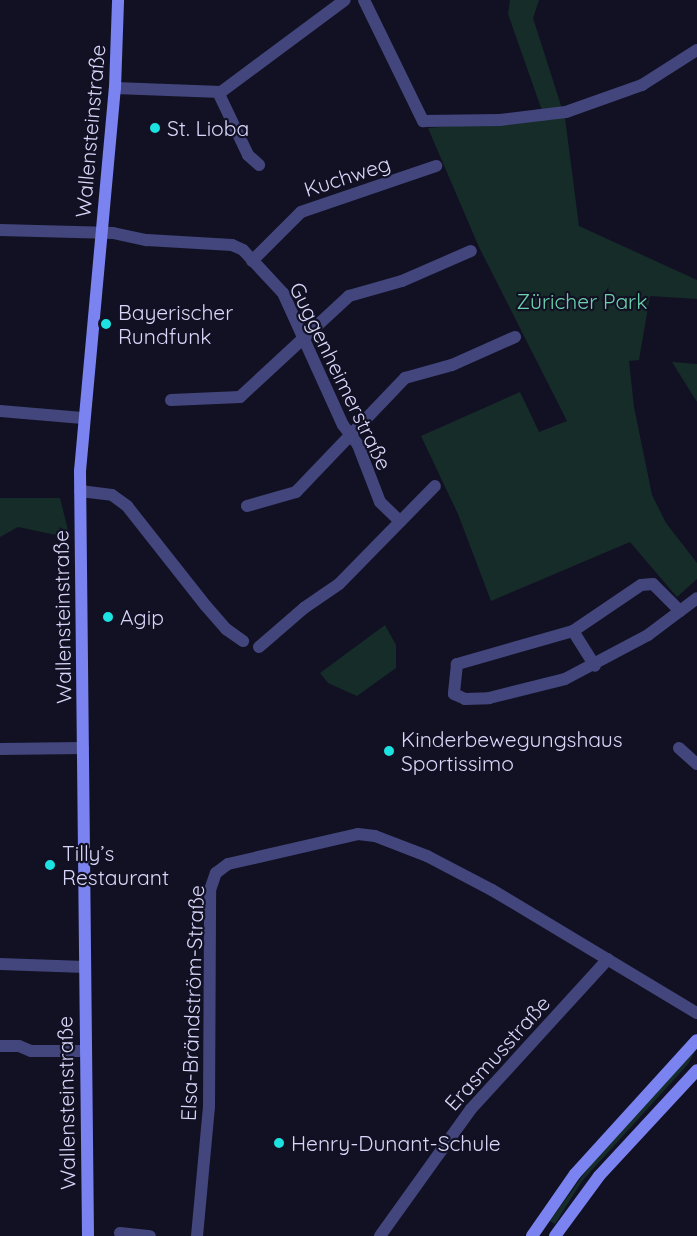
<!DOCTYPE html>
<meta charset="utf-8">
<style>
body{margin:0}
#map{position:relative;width:697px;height:1236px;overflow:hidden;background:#121123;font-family:Quicksand,sans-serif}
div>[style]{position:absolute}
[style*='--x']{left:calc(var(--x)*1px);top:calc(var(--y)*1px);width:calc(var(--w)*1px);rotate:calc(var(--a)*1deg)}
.green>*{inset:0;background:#152c29}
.street>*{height:12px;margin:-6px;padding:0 6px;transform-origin:6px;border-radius:6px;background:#42467c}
.secondary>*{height:12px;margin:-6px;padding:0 6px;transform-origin:6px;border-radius:6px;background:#7a83ef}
.dots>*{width:16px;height:16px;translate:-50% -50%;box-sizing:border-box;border:3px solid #121123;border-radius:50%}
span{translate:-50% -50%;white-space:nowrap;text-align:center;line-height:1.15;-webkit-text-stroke:4.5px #121123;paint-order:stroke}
.poi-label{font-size:21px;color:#d8d7fa}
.left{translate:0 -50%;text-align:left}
.street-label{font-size:21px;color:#d8d7fa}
.park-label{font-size:21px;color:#6cd2ae}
</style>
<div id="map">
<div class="green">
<div style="clip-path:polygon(510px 0,539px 0,533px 18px,565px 118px,579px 226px,697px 280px,697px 299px,650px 296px,639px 360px,629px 361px,634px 407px,652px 495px,666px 523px,697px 563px,697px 579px,677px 597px,630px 542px,491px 601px,458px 514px,421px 436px,520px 392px,539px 432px,567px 421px,479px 247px,428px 128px,545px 119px,508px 14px)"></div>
<div style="clip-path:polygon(672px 362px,697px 364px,697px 402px)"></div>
<div style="clip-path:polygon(0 498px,60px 498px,70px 538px,18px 527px,0 537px)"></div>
<div style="clip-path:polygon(385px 625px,396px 645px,396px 668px,357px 696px,328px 683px,320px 673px)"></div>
<div style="clip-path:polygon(697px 1048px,688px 1064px,582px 1181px,555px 1224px,550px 1221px,589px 1167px)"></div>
</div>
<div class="street">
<div style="--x:364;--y:0;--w:135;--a:64"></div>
<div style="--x:423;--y:121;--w:77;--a:-0.7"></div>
<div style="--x:500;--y:120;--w:66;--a:-6.9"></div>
<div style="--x:566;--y:112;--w:81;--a:-19.6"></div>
<div style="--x:642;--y:85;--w:65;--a:-32.5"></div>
<div style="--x:115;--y:88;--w:106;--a:2.2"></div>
<div style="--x:221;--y:92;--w:154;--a:-36.6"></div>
<div style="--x:218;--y:92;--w:70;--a:64.5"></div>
<div style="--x:248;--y:155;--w:15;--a:42"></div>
<div style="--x:0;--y:230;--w:113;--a:1.5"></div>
<div style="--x:113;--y:233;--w:35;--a:12"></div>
<div style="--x:147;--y:240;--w:85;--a:3.4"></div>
<div style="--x:232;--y:245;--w:12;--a:24"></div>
<div style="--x:243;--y:250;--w:59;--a:47.1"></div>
<div style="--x:283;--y:293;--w:145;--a:65.6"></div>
<div style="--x:343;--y:425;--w:25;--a:53"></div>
<div style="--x:358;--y:445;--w:61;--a:68.9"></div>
<div style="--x:380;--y:502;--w:28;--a:44"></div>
<div style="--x:252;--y:261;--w:69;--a:-45"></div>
<div style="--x:301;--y:212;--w:143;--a:-18.8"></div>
<div style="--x:171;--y:400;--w:69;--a:-2.5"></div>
<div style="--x:240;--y:397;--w:149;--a:-42.8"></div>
<div style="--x:349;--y:296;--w:55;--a:-15.8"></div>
<div style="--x:402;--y:281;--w:75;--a:-23.5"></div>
<div style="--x:0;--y:411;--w:83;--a:4.8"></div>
<div style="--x:80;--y:491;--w:32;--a:7"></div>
<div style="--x:112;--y:495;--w:19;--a:36"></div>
<div style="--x:127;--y:506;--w:127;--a:51.7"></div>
<div style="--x:206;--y:606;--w:30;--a:49"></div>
<div style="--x:226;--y:629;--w:21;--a:35"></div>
<div style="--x:247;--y:506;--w:51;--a:-15.9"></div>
<div style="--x:296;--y:492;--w:158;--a:-46.3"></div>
<div style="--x:405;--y:378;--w:49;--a:-15.5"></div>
<div style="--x:452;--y:365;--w:69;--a:-24"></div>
<div style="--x:680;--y:611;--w:38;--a:-135"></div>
<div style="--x:653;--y:584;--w:12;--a:175"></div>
<div style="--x:641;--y:585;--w:82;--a:145.9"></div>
<div style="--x:573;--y:631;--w:121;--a:164.1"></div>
<div style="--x:457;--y:664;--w:30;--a:96"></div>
<div style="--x:454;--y:694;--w:12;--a:24"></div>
<div style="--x:465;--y:699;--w:24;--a:-2"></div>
<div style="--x:489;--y:698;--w:78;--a:-14"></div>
<div style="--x:565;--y:679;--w:94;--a:-27.9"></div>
<div style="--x:648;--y:635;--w:40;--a:-37"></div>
<div style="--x:680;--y:611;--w:21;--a:-37"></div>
<div style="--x:573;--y:631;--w:41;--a:57.8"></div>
<div style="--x:259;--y:647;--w:60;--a:-40.9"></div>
<div style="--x:304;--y:608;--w:42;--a:-34.4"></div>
<div style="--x:339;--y:584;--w:137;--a:-45.6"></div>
<div style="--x:679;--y:748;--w:24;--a:42"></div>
<div style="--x:0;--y:749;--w:83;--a:-0.7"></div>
<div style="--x:0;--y:964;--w:85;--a:2"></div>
<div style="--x:0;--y:1046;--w:19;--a:0"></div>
<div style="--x:19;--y:1046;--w:13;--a:23"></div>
<div style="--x:31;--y:1051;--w:53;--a:0"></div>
<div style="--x:120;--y:1233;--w:30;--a:6"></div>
<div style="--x:197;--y:1236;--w:130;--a:-84.7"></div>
<div style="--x:209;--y:1107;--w:217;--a:-89.7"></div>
<div style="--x:210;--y:890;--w:18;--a:-71"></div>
<div style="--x:216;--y:873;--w:15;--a:-37"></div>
<div style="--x:228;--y:864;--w:133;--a:-13"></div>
<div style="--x:358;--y:834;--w:17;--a:7"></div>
<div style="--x:375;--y:836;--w:56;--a:21"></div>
<div style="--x:427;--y:856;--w:73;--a:27.6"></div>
<div style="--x:492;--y:890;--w:239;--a:31"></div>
<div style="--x:380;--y:1236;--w:156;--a:-54.4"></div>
<div style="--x:471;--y:1109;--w:203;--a:-47.6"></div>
</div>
<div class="secondary">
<div style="--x:88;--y:1236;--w:765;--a:-90.6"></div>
<div style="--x:80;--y:471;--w:385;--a:-84.8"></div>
<div style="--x:115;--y:88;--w:88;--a:-88"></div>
<div style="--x:532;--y:1236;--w:75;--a:-55.3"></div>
<div style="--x:575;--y:1174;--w:181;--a:-47.7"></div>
<div style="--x:555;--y:1236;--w:74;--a:-53.7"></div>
<div style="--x:599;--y:1176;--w:144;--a:-47.2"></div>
</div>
<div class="dots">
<div style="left:155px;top:128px;background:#1ce2e1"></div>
<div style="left:106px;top:324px;background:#1ce2e1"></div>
<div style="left:108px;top:617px;background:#1ce2e1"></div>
<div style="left:389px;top:751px;background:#1ce2e1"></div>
<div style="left:50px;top:865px;background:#1ce2e1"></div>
<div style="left:279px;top:1143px;background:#1ce2e1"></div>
</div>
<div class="poi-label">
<span class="left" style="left:167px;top:128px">St. Lioba</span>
<span class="left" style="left:118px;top:324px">Bayerischer<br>Rundfunk</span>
<span class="left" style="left:120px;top:617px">Agip</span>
<span class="left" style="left:401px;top:751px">Kinderbewegungshaus<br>Sportissimo</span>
<span class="left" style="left:62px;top:865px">Tilly’s<br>Restaurant</span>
<span class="left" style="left:291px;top:1143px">Henry-Dunant-Schule</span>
</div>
<div class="street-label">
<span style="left:90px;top:131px;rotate:-85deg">Wallensteinstraße</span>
<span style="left:347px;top:176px;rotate:-18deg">Kuchweg</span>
<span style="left:341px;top:376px;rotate:64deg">Guggenheimerstraße</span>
<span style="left:62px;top:617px;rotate:-91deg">Wallensteinstraße</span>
<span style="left:192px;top:1003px;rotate:-88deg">Elsa-Brändström-Straße</span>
<span style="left:497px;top:1053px;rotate:-48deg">Erasmusstraße</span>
<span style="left:66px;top:1103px;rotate:-91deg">Wallensteinstraße</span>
</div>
<div class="park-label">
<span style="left:582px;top:301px">Züricher Park</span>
</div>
</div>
